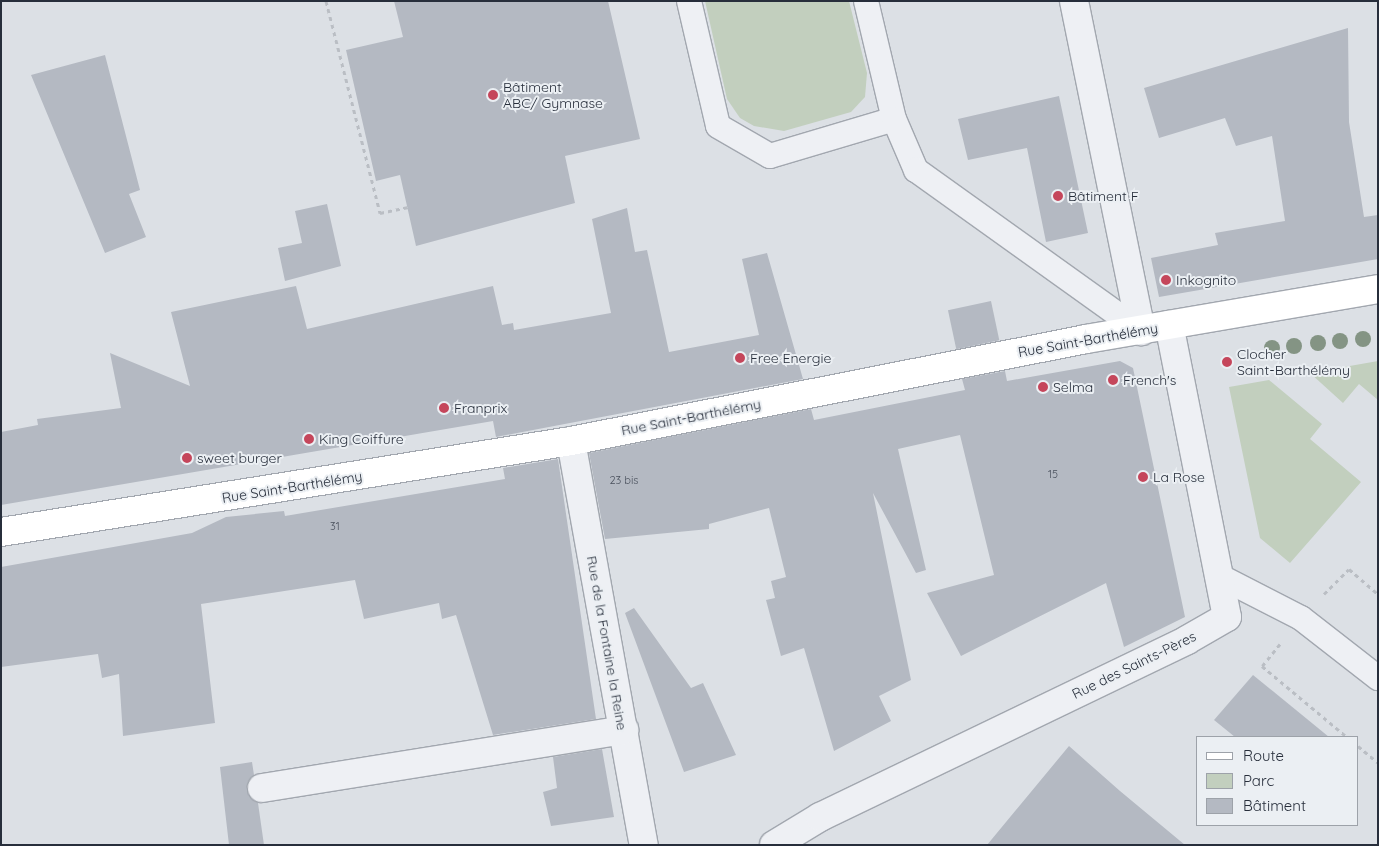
<!DOCTYPE html>
<meta charset="utf-8">
<style>
body{margin:0}
#map{position:relative;width:1379px;height:846px;overflow:hidden;background:#dce0e5;font-family:Quicksand,sans-serif}
div>[style]{position:absolute}
[style*='--x']{left:calc(var(--x)*1px);top:calc(var(--y)*1px);width:calc(var(--w)*1px);rotate:calc(var(--a)*1deg)}
.green>*{inset:0;background:#c2cfbe}
.building>*{inset:0;background:#b4b9c2;transform-origin:0 0}
.path>*{height:3px;margin-top:-1.5px;transform-origin:0;background:repeating-linear-gradient(90deg,#babec4 0 4px,transparent 0 8px)}
.roads{filter:drop-shadow(1px 0 #a2a7af) drop-shadow(-1px 0 #a2a7af) drop-shadow(0 1px #a2a7af) drop-shadow(0 -1px #a2a7af)}
.service>*{height:24px;margin:-12px;padding:0 12px;transform-origin:12px;border-radius:12px;background:#eef0f4}
.minor>*{height:28px;margin:-14px;padding:0 14px;transform-origin:14px;border-radius:14px;background:#eef0f4}
.tertiary>*{height:28px;margin:-14px;padding:0 14px;transform-origin:14px;border-radius:14px;background:#eef0f4}
.secondary>*{height:28px;margin:-14px;padding:0 14px;transform-origin:14px;border-radius:14px;background:#fff}
.trees>*{width:16px;height:16px;margin:-8px;border-radius:50%;background:#849484}
.dots>*{width:14px;height:14px;translate:-50% -50%;box-sizing:border-box;border:2px solid #ebeff3;border-radius:50%}
span{translate:-50% -50%;white-space:nowrap;text-align:center;line-height:1.15;-webkit-text-stroke:4px #ebeff3;paint-order:stroke}
.number-label{font-size:11px;color:#4a515d}
.number-label span{-webkit-text-stroke-width:0}
.poi-label{font-size:14px;color:#272e3b}
.left{translate:0 -50%;text-align:left}
.street-label{font-size:14px;color:#272e3b}
.frame{position:absolute;inset:0;border:2px solid #272e3b;pointer-events:none}
.legend{position:absolute;left:1196px;top:736px;width:162px;height:90px;box-sizing:border-box;background:#ebeff3;border:1px solid #9da2a9;margin:0;padding:6px 9px;list-style:none;font-size:15px;color:#272e3b}
.legend li{display:flex;align-items:center;gap:10px;height:25px}
.legend b{width:25px;border:1px solid #9da2a9}
</style>
<div id="map">
<div class="green">
<div style="clip-path:polygon(705px 1px,849px 1px,867px 73px,865px 97px,851px 112px,784px 131px,754px 126px,740px 118px,727px 99px)"></div>
<div style="clip-path:polygon(1378px 361px,1378px 400px,1359px 384px,1343px 403px,1310px 373px)"></div>
<div style="clip-path:polygon(1269px 380px,1322px 424px,1310px 439px,1361px 482px,1290px 563px,1260px 538px,1229px 387px)"></div>
</div>
<div class="building">
<div style="clip-path:polygon(394px 1px,608px 1px,640px 139px,565px 156px,575px 203px,416px 246px,400px 175px,376px 181px,346px 50px,403px 37px)"></div>
<div style="clip-path:polygon(1348px 28px,1349px 122px,1364px 217px,1378px 215px,1378px 259px,1159px 297px,1151px 258px,1218px 245px,1215px 233px,1285px 221px,1272px 136px,1236px 146px,1225px 118px,1159px 138px,1144px 88px)"></div>
<div style="clip-path:polygon(105px 55px,140px 190px,129px 194px,146px 237px,105px 253px,31px 75px)"></div>
<div style="clip-path:polygon(1059px 96px,1088px 233px,1046px 242px,1027px 148px,968px 160px,958px 119px)"></div>
<div style="clip-path:polygon(327px 204px,341px 266px,285px 281px,278px 248px,302px 243px,295px 211px)"></div>
<div style="clip-path:polygon(627px 208px,635px 252px,647px 250px,669px 352px,759px 335px,742px 259px,767px 253px,803px 379px,496px 437px,493px 421px,1px 505px,1px 432px,38px 425px,37px 419px,121px 408px,110px 353px,190px 386px,171px 312px,296px 286px,307px 329px,493px 286px,502px 325px,513px 323px,514px 330px,611px 313px,592px 219px)"></div>
<div style="left:991px;top:301px;width:40px;height:44px;rotate:78deg"></div>
<div style="clip-path:polygon(1120px 361px,1133px 368px,1185px 617px,1124px 647px,1106px 583px,961px 656px,927px 593px,994px 575px,960px 435px,898px 449px,926px 570px,916px 573px,873px 493px,911px 680px,879px 696px,891px 721px,834px 751px,804px 648px,781px 656px,766px 600px,775px 598px,771px 581px,786px 577px,769px 508px,709px 524px,709px 529px,605px 539px,589px 453px,811px 409px,814px 420px,965px 390px,962px 379px,1005px 371px,1007px 381px)"></div>
<div style="clip-path:polygon(558px 459px,596px 719px,493px 735px,456px 615px,442px 619px,439px 603px,364px 619px,355px 580px,201px 604px,215px 723px,123px 736px,119px 674px,102px 678px,98px 654px,1px 667px,1px 567px,192px 533px,226px 517px,284px 511px,285px 516px,505px 479px,503px 468px)"></div>
<div style="clip-path:polygon(634px 608px,691px 688px,703px 683px,736px 755px,684px 772px,625px 613px)"></div>
<div style="clip-path:polygon(1253px 675px,1329px 737px,1235px 737px,1214px 720px)"></div>
<div style="clip-path:polygon(1069px 746px,1120px 791px,1185px 845px,987px 845px)"></div>
<div style="clip-path:polygon(602px 749px,614px 817px,551px 826px,543px 792px,557px 788px,553px 757px)"></div>
<div style="clip-path:polygon(252px 762px,254px 775px,247px 790px,258px 803px,264px 845px,229px 845px,220px 767px)"></div>
</div>
<div class="path">
<div style="--x:326;--y:1;--w:219;--a:75.7"></div>
<div style="--x:380;--y:213;--w:29;--a:-12"></div>
<div style="--x:1324;--y:594;--w:35;--a:-45"></div>
<div style="--x:1349;--y:569;--w:38;--a:41"></div>
<div style="--x:1280;--y:644;--w:28;--a:129"></div>
<div style="--x:1262;--y:666;--w:111;--a:39.9"></div>
<div style="--x:1358;--y:746;--w:26;--a:40"></div>
</div>
<div class="roads">
<div class="service">
<div style="--x:689;--y:1;--w:128;--a:76.9"></div>
<div style="--x:718;--y:126;--w:60;--a:30"></div>
<div style="--x:770;--y:156;--w:129;--a:-16.6"></div>
<div style="--x:866;--y:1;--w:121;--a:76.7"></div>
<div style="--x:894;--y:119;--w:56;--a:66.7"></div>
<div style="--x:916;--y:170;--w:277;--a:35.6"></div>
<div style="--x:1217;--y:575;--w:94;--a:27.1"></div>
<div style="--x:1301;--y:618;--w:98;--a:37.9"></div>
</div>
<div class="minor">
<div style="--x:571;--y:441;--w:411;--a:79.8"></div>
<div style="--x:262;--y:788;--w:367;--a:-9.1"></div>
<div style="--x:774;--y:845;--w:54;--a:-31.3"></div>
<div style="--x:820;--y:817;--w:407;--a:-25.7"></div>
<div style="--x:1187;--y:640;--w:46;--a:-29.9"></div>
<div style="--x:1227;--y:617;--w:298;--a:-101.2"></div>
</div>
<div class="tertiary">
<div style="--x:1074;--y:1;--w:337;--a:78.5"></div>
</div>
<div class="secondary">
<div style="--x:1;--y:532;--w:577;--a:-9.07"></div>
<div style="--x:571;--y:441;--w:525;--a:-11.2"></div>
<div style="--x:1086;--y:339;--w:296;--a:-9.7"></div>
</div>
</div>
<div class="trees">
<div style="left:1363px;top:339px"></div>
<div style="left:1340px;top:341px"></div>
<div style="left:1318px;top:343px"></div>
<div style="left:1294px;top:346px"></div>
<div style="left:1272px;top:348px"></div>
</div>
<div class="dots">
<div style="left:493px;top:95px;background:#c5465b"></div>
<div style="left:1058px;top:196px;background:#c5465b"></div>
<div style="left:1166px;top:280px;background:#c5465b"></div>
<div style="left:740px;top:358px;background:#c5465b"></div>
<div style="left:1227px;top:362px;background:#c5465b"></div>
<div style="left:1113px;top:380px;background:#c5465b"></div>
<div style="left:1043px;top:387px;background:#c5465b"></div>
<div style="left:444px;top:408px;background:#c5465b"></div>
<div style="left:309px;top:439px;background:#c5465b"></div>
<div style="left:187px;top:458px;background:#c5465b"></div>
<div style="left:1143px;top:477px;background:#c5465b"></div>
</div>
<div class="number-label">
<span style="left:1053px;top:474px">15</span>
<span style="left:624px;top:480px">23 bis</span>
<span style="left:335px;top:526px">31</span>
</div>
<div class="poi-label">
<span class="left" style="left:503px;top:95px">Bâtiment<br>ABC/ Gymnase</span>
<span class="left" style="left:1068px;top:196px">Bâtiment F</span>
<span class="left" style="left:1176px;top:280px">Inkognito</span>
<span class="left" style="left:1237px;top:362px">Clocher<br>Saint-Barthélémy</span>
<span class="left" style="left:750px;top:358px">Free Energie</span>
<span class="left" style="left:1123px;top:380px">French's</span>
<span class="left" style="left:1053px;top:387px">Selma</span>
<span class="left" style="left:454px;top:408px">Franprix</span>
<span class="left" style="left:319px;top:439px">King Coiffure</span>
<span class="left" style="left:197px;top:458px">sweet burger</span>
<span class="left" style="left:1153px;top:477px">La Rose</span>
</div>
<div class="street-label">
<span style="left:1088px;top:340px;rotate:-10deg">Rue Saint-Barthélémy</span>
<span style="left:691px;top:417px;rotate:-11deg">Rue Saint-Barthélémy</span>
<span style="left:292px;top:487px;rotate:-9deg">Rue Saint-Barthélémy</span>
<span style="left:607px;top:643px;rotate:80deg">Rue de la Fontaine la Reine</span>
<span style="left:1134px;top:665px;rotate:-26deg">Rue des Saints-Pères</span>
</div>
<div class="frame"></div>
<ul class="legend">
<li><b style="height:6px;background:#fff"></b>Route</li>
<li><b style="height:14px;background:#c2cfbe"></b>Parc</li>
<li><b style="height:14px;background:#b4b9c2"></b>Bâtiment</li>
</ul>
</div>
